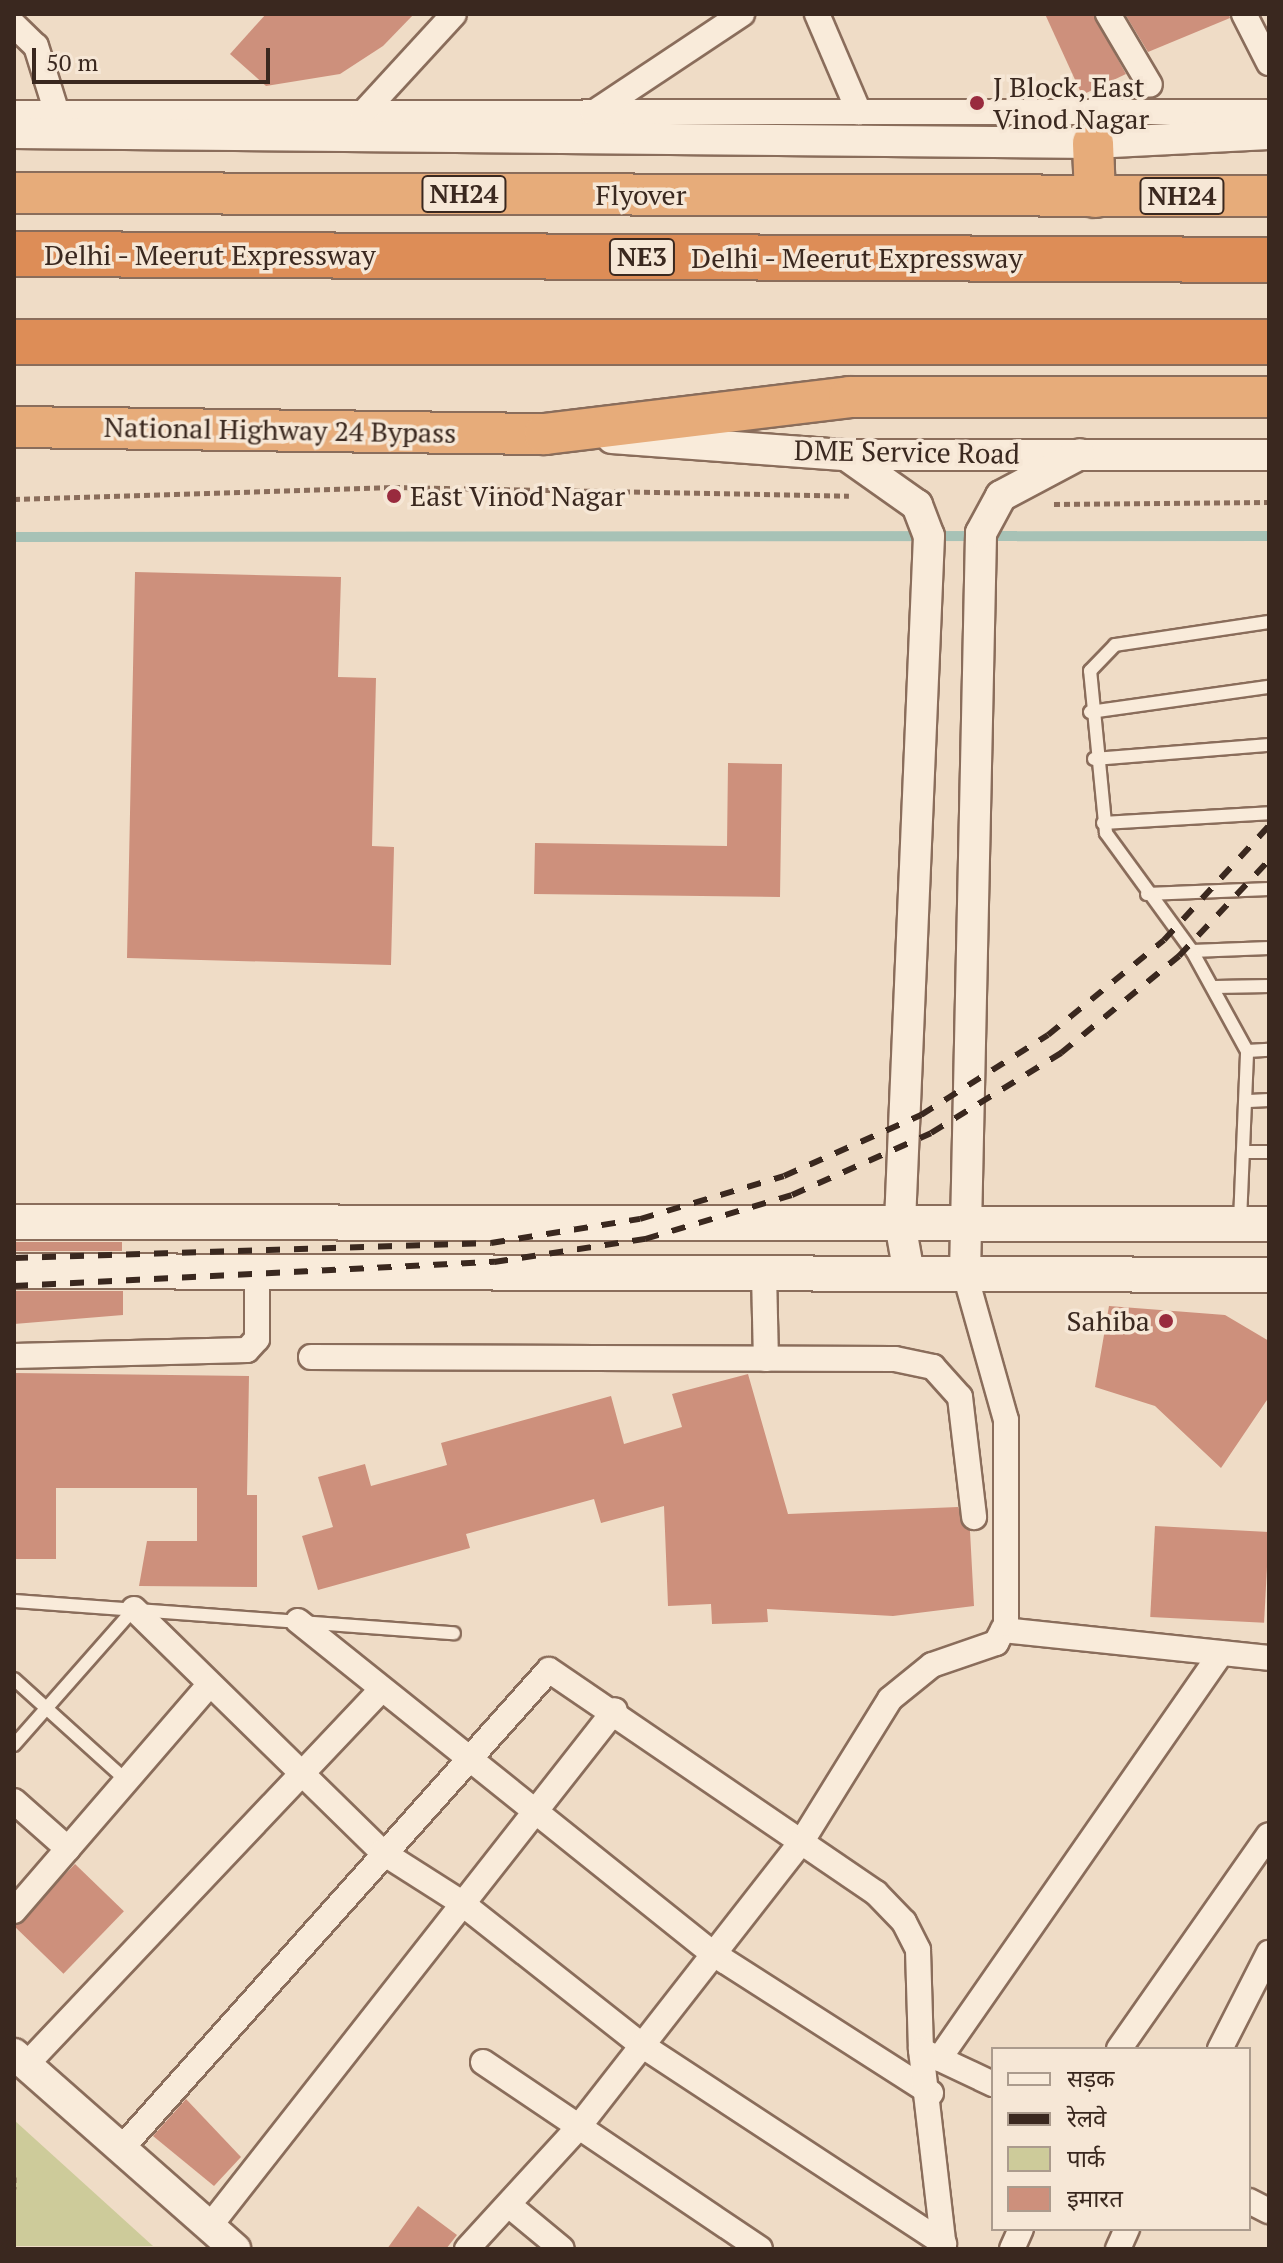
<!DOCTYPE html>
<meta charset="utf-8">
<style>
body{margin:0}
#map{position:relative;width:1283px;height:2263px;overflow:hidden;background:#efdcc6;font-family:"PT Serif","Noto Sans Devanagari",serif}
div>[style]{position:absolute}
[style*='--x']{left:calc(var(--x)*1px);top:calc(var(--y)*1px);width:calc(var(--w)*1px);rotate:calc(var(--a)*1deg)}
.green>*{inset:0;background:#cdcb9a}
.stream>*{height:10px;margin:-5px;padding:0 5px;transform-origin:5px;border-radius:5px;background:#a7c2b6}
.building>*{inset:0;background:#cd907c;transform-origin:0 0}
.path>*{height:5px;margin-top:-2.5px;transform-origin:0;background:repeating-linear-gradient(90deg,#8a6d5b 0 6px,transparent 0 10px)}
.roads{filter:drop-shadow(2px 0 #8a6d5b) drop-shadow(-2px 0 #8a6d5b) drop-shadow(0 2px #8a6d5b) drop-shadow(0 -2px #8a6d5b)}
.service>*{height:12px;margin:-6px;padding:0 6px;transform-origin:6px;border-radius:6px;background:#f9ebda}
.minor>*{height:24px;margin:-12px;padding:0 12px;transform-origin:12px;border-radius:12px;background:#f9ebda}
.tertiary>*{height:30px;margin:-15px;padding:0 15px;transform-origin:15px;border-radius:15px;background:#f9ebda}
.secondary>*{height:34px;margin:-17px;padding:0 17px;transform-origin:17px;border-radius:17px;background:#f9ebda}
.trunk>*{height:40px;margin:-20px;padding:0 20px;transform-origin:20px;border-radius:20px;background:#e7ac7a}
.motorway>*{height:44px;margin:-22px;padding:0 22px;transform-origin:22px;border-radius:22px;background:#dd8d57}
.rail>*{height:6px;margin-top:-3px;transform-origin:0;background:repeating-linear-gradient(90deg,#3a281f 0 14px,transparent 0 28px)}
.dots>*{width:22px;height:22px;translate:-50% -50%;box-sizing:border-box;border:4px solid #f6e7d6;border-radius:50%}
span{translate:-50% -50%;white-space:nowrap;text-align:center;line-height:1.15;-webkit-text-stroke:7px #f6e7d6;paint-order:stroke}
.shield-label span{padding:2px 6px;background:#f6e7d6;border:2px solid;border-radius:6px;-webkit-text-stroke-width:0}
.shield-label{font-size:26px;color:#3a281f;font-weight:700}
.poi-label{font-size:28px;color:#3a281f}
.left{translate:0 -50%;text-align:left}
.right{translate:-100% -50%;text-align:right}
.street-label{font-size:28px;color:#3a281f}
.frame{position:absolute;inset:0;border:16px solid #3a281f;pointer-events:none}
.legend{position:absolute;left:991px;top:2047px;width:260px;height:184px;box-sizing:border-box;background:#f6e7d6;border:2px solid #ab9b8d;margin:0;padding:10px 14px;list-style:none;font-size:24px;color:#3a281f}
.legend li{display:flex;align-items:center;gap:16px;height:40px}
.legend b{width:40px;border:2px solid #ab9b8d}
.scale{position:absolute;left:32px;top:48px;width:238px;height:36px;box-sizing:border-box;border:4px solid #3a281f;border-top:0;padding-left:10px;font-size:24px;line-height:28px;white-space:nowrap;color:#3a281f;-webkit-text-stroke:6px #f6e7d6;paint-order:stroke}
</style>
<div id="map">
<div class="green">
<div style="clip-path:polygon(14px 2120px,153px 2246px,14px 2246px)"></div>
</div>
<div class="stream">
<div style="--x:14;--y:537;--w:1255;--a:-0.05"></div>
</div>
<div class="building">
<div style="clip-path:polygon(266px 14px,414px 14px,383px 46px,340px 74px,266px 86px,230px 54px)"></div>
<div style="clip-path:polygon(1045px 14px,1093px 14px,1126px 74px,1082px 95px)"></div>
<div style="clip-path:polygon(1125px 14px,1229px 14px,1230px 18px,1148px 52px)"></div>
<div style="clip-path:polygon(135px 572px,341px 577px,338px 677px,376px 678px,372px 846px,394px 847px,391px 965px,127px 958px)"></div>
<div style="clip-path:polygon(728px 763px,782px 764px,780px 897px,534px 894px,535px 843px,727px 846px)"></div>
<div style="left:14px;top:1242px;width:108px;height:9px"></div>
<div style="clip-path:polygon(14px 1291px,123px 1291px,123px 1315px,14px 1324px)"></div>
<div style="clip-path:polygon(1109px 1306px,1225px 1315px,1269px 1341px,1269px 1397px,1221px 1468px,1155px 1406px,1095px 1387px)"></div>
<div style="clip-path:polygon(14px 1373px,249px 1376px,247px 1495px,257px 1495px,257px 1587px,139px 1586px,147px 1541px,197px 1541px,197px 1488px,56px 1488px,56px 1559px,15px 1559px)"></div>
<div style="clip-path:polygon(748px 1374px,788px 1514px,958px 1507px,970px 1531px,974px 1606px,893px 1616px,767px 1609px,768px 1622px,712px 1624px,711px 1604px,668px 1606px,664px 1506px,601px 1523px,594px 1499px,466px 1534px,470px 1548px,318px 1590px,302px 1536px,333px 1527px,318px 1477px,365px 1464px,371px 1486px,447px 1465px,441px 1443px,611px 1396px,624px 1444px,682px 1427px,672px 1394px)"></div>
<div style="left:1155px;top:1526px;width:114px;height:91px;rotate:3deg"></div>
<div style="left:75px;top:1864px;width:68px;height:87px;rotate:44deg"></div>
<div style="clip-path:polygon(186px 2099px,241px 2157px,214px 2186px,153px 2136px)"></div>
<div style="clip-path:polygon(418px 2206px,457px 2235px,446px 2249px,387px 2249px)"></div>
</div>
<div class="path">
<div style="--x:14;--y:499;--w:380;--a:-1.8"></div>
<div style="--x:394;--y:487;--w:455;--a:1.1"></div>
<div style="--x:1054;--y:504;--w:215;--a:-0.5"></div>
<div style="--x:14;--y:2177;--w:12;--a:90"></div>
</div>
<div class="roads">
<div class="service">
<div style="--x:1090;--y:712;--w:181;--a:-8"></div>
<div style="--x:1094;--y:759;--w:176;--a:-4.6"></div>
<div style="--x:1103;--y:823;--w:166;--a:-3.4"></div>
<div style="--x:1147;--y:894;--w:122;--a:-2.3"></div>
<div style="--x:1192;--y:951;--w:77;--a:-2.2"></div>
<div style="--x:1215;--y:987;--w:54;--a:-1.1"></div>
<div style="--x:1247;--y:1051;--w:22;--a:-3"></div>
<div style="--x:1249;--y:1101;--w:20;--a:-3"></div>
<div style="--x:1245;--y:1152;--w:24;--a:0"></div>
<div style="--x:1240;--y:1221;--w:170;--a:-87.6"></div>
<div style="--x:1247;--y:1051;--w:114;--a:-118.8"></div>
<div style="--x:1192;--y:951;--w:146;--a:-126.1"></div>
<div style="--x:1106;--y:833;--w:163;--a:-95.6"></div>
<div style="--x:1090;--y:671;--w:36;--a:-46"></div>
<div style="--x:1115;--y:645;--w:156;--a:-8.5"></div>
<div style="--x:14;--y:1601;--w:441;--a:4.2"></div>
<div style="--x:14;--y:1679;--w:152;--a:42.1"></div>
<div style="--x:14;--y:1745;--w:181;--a:-48.6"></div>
</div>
<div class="minor">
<div style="--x:817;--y:14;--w:107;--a:66.8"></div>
<div style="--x:1108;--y:14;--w:82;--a:59.4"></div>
<div style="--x:1244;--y:14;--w:55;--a:63"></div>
<div style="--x:14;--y:25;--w:30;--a:44"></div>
<div style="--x:36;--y:46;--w:70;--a:72.6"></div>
<div style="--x:14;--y:113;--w:1255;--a:-0.05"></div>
<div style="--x:363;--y:113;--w:134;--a:-47.4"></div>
<div style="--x:593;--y:113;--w:179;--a:-33.6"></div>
<div style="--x:764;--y:1273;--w:86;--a:88.7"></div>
<div style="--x:14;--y:1356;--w:233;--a:-1.5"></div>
<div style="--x:247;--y:1350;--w:15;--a:-48"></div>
<div style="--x:257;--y:1339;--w:67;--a:-90"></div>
<div style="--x:311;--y:1357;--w:584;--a:0.2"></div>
<div style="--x:895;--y:1359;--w:39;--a:12"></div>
<div style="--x:933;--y:1367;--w:40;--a:48"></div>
<div style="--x:960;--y:1397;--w:121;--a:83.3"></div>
<div style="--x:134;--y:1609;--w:347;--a:44.4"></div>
<div style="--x:382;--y:1852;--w:91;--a:32.5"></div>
<div style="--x:459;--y:1901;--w:231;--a:38.3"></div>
<div style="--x:640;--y:2044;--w:364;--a:33.3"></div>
<div style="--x:298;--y:1621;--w:531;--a:38.73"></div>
<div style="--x:712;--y:1953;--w:260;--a:32.6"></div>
<div style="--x:1003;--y:1630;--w:267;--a:6"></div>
<div style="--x:14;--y:1801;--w:72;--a:41.6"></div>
<div style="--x:14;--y:1911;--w:298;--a:-49.2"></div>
<div style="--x:1119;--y:2049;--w:261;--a:-55"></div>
<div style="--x:1220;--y:2049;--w:108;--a:-63"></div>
<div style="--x:927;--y:2053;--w:73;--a:25.2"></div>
<div style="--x:939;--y:2059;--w:494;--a:-55.2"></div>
<div style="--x:483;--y:2062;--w:334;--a:34"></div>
<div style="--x:26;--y:2065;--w:515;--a:-46.57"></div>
<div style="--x:121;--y:2149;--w:642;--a:-48.22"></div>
<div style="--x:549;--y:1670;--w:396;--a:34.3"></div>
<div style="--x:876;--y:1893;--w:40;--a:46"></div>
<div style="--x:904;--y:1922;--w:31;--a:63"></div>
<div style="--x:918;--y:1950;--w:100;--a:88.3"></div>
<div style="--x:921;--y:2050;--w:200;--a:83.4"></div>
<div style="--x:1249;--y:2201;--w:22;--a:27"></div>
<div style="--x:510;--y:2206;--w:67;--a:39.6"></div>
<div style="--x:209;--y:2227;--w:657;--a:-51.86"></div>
<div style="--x:467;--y:2249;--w:163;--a:-47.5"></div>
<div style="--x:577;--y:2129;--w:365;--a:-52"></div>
<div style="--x:802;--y:1841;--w:167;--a:-58.2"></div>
<div style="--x:890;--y:1699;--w:54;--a:-39"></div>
<div style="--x:932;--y:1665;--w:68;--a:-19"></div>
<div style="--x:996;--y:1643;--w:21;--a:-62"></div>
<div style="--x:1006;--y:1624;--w:204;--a:-90"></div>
<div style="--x:1006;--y:1420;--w:152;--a:-105.7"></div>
<div style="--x:1012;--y:2249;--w:22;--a:-66"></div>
<div style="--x:1118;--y:2249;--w:22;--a:-66"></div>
</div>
<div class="tertiary">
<div style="--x:14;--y:133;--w:1079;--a:0.53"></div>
<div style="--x:1093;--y:143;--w:176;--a:-2.9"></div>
<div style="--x:612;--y:438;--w:235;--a:4.2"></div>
<div style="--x:846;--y:455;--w:423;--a:0"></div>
<div style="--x:846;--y:455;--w:87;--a:35.2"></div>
<div style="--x:917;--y:505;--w:33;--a:69"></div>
<div style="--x:929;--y:536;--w:688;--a:92.42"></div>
<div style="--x:900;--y:1223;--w:52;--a:80"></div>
<div style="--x:965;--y:1274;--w:741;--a:-88.76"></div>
<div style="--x:981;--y:533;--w:42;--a:-61.6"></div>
<div style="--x:1001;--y:496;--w:89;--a:-28"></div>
<div style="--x:14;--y:2054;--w:295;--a:41.4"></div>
</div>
<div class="secondary">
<div style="--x:14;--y:1222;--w:1255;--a:0.09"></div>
<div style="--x:14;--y:1271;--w:1255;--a:0.18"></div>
</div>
<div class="trunk">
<div style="--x:1093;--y:143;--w:54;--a:87.9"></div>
<div style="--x:14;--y:193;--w:1255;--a:0.14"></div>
<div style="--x:14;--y:427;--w:531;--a:0.76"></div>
<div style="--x:545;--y:434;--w:306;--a:-6.9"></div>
<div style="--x:849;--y:397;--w:420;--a:0"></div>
</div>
<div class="motorway">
<div style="--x:14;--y:254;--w:1255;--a:0.27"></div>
<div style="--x:14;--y:342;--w:1255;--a:0"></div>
</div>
</div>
<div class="rail">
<div style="--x:14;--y:1258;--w:477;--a:-1.8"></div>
<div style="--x:491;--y:1243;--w:151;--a:-9.2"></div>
<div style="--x:640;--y:1219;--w:150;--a:-16.6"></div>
<div style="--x:784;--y:1176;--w:150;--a:-24"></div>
<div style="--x:921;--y:1115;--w:150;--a:-32.2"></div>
<div style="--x:1048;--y:1035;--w:150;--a:-39.3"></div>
<div style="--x:1164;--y:940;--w:155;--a:-47.4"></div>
<div style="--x:14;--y:1286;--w:481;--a:-2.9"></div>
<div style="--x:494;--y:1262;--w:153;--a:-8.7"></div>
<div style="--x:645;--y:1239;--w:153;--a:-16.7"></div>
<div style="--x:792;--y:1195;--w:152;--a:-24"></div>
<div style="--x:931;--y:1133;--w:153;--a:-31.6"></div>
<div style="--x:1061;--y:1053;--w:153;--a:-39.4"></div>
<div style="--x:1179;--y:956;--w:132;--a:-46.8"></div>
</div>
<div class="dots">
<div style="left:977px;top:103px;background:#992b3e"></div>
<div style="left:394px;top:496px;background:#992b3e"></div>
<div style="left:1166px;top:1321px;background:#992b3e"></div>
</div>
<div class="shield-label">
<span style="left:464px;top:194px">NH24</span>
<span style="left:1182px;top:196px">NH24</span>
<span style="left:642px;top:257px">NE3</span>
</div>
<div class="poi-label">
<span class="left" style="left:993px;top:103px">J Block, East<br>Vinod Nagar</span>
<span class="left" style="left:410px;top:496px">East Vinod Nagar</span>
<span class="right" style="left:1150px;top:1321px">Sahiba</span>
</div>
<div class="street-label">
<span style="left:641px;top:195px">Flyover</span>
<span style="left:210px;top:255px">Delhi - Meerut Expressway</span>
<span style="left:857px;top:258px">Delhi - Meerut Expressway</span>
<span style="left:280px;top:430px;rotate:1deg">National Highway 24 Bypass</span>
<span style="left:907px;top:452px;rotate:1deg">DME Service Road</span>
</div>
<div class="frame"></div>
<ul class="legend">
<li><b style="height:10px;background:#f9ebda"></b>सड़क</li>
<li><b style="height:10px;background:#3a281f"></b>रेलवे</li>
<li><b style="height:22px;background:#cdcb9a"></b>पार्क</li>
<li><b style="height:22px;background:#cd907c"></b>इमारत</li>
</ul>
<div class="scale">50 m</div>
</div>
